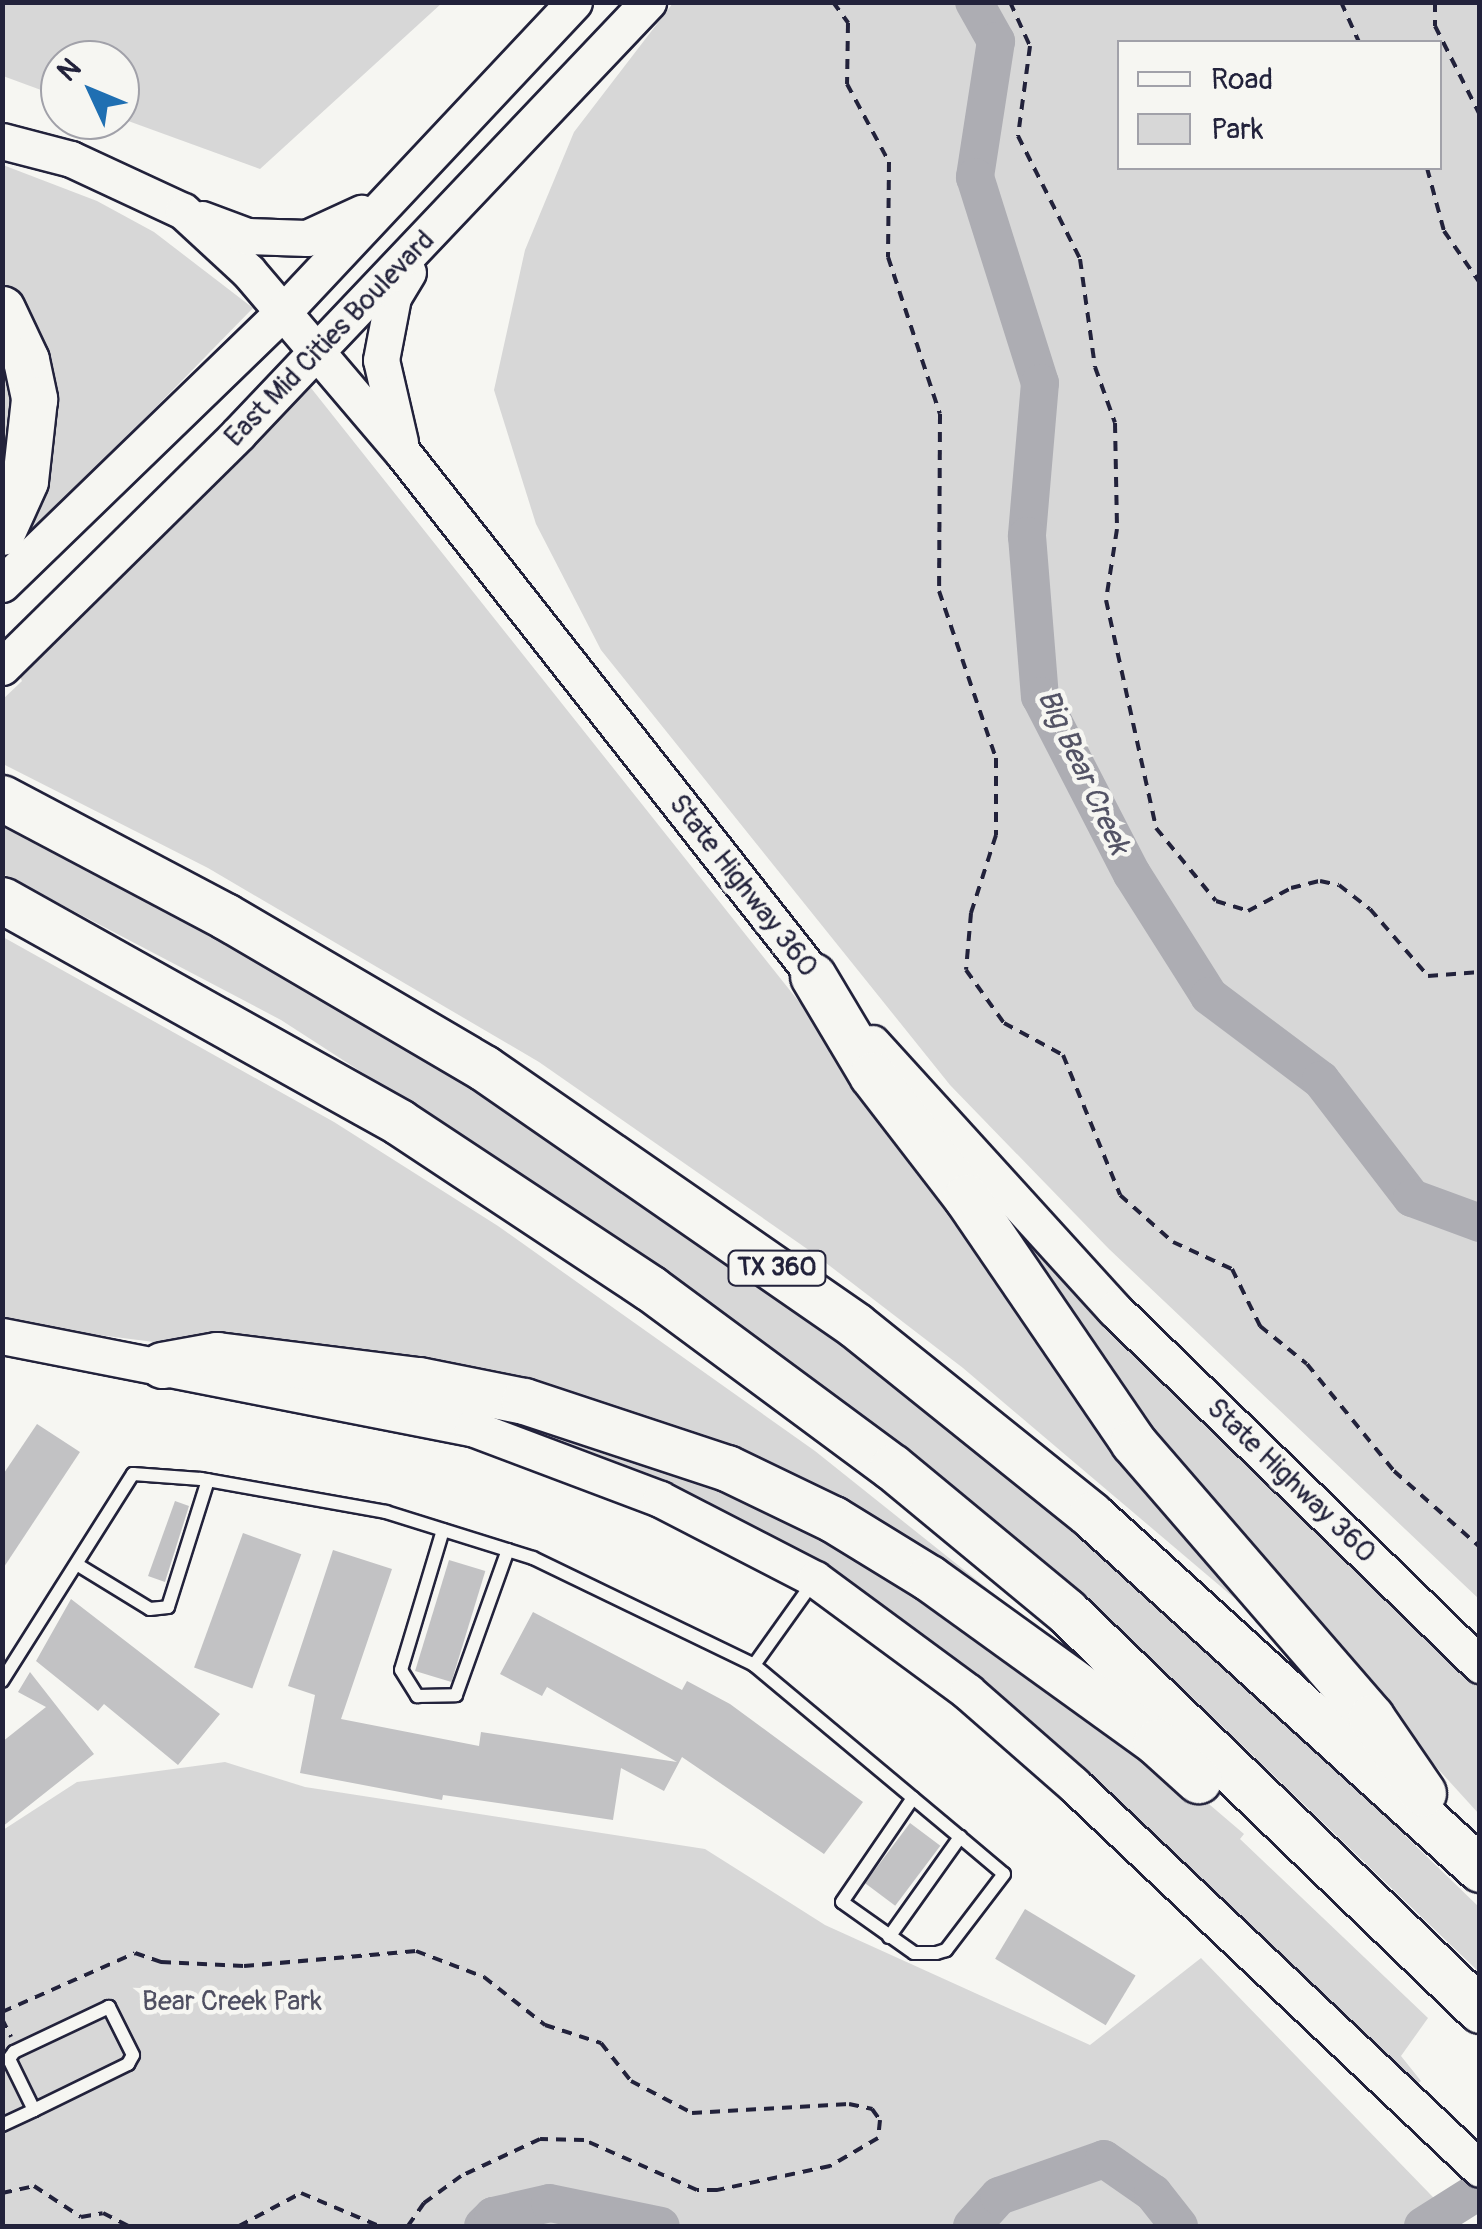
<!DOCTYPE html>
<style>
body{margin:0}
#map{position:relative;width:1482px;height:2229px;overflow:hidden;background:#f6f6f2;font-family:Pangolin,sans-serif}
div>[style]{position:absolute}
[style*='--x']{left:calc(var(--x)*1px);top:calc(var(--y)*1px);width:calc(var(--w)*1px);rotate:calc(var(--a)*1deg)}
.green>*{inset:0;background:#d7d7d7}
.river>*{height:38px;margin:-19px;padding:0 19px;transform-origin:19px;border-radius:19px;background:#adadb3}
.building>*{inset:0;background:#c2c2c4;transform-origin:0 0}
.path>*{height:4px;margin-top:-2px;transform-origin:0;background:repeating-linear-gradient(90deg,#22223b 0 10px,transparent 0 18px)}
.roads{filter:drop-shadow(2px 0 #22223b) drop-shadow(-2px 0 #22223b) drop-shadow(0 2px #22223b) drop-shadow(0 -2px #22223b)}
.service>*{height:12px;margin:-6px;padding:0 6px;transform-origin:6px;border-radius:6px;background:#f6f6f2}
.secondary>*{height:35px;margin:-17.5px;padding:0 17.5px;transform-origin:17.5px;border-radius:17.5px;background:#f6f6f2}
.motorway>*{height:45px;margin:-22.5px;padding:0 22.5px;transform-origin:22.5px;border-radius:22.5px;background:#f6f6f2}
span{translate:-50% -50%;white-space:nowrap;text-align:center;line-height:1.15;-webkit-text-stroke:9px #f6f6f2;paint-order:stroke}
.shield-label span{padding:2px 8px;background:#f6f6f2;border:2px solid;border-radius:8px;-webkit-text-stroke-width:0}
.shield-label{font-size:25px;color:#22223b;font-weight:700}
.street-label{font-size:28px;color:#22223b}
.park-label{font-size:28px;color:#4f4f62}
.water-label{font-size:30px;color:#535365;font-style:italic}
.frame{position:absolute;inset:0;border:5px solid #22223b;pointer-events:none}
.legend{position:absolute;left:1117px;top:40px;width:325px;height:130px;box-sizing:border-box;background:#f6f6f2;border:2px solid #a1a1a9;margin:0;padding:12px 18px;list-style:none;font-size:30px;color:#22223b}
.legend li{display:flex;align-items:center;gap:20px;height:50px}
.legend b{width:50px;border:2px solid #a1a1a9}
.north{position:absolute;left:40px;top:40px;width:100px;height:100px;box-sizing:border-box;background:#f6f6f2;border:2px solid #a1a1a9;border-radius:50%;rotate:314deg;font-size:28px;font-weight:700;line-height:40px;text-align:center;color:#22223b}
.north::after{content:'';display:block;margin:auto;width:35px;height:45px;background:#1f6fb2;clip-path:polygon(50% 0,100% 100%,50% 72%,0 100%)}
</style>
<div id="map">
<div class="green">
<div style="clip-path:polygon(2px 3px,3px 2px,442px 3px,260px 169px,120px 118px,120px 60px,60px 60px,60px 97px,3px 76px)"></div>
<div style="clip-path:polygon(evenodd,673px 3px,1479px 3px,1479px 1599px,1109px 1249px,950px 1085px,601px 650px,536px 524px,494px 390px,525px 250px,574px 132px,673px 3px,1120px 42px,1440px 42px,1440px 168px,1120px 168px,1120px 42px)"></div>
<div style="clip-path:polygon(3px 165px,97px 201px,154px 232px,253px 308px,26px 540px,16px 531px,30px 499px,3px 287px)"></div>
<div style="clip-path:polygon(2px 341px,19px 405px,2px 496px)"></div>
<div style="clip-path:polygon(299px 387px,311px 388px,835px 1047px,1259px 1619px,963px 1368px,813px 1253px,539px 1062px,208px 868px,3px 764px,2px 700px,22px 681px,18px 673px)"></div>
<div style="clip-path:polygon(2px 823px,197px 923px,473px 1088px,716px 1251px,899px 1387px,1205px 1642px,1479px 1907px,1479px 1972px,1172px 1678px,1015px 1543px,698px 1297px,513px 1170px,281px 1020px,3px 874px)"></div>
<div style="clip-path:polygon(3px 937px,334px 1122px,498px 1226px,815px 1451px,1033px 1625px,1027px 1634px,733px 1461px,170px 1344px,3px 1323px)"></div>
<div style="clip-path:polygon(1011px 1219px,1479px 1683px,1479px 1814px,1234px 1545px,1002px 1229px)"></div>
<div style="clip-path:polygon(416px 1396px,590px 1438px,757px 1504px,861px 1562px,881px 1563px,1141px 1746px,1244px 1834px,1240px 1839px,1428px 2018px,1401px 2056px,1421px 2081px,1411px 2089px,752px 1528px,635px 1470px)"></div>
<div style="clip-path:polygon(225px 1762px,305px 1787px,705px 1849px,825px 1925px,1090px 2045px,1201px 1958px,1461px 2226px,3px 2226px,3px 1830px,77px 1782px)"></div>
</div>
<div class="river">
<div style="--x:974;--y:2;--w:45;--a:60.6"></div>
<div style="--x:996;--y:41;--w:138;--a:98.8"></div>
<div style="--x:975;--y:177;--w:216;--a:72.5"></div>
<div style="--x:1040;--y:383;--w:154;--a:94.9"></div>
<div style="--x:1027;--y:536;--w:161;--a:85.4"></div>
<div style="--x:1040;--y:696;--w:200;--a:62.7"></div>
<div style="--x:1132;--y:874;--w:144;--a:57.7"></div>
<div style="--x:1209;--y:996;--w:140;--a:36.9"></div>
<div style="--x:1321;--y:1080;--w:149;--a:52.4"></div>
<div style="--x:1412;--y:1198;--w:72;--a:20.2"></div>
<div style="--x:483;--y:2226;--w:14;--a:-45"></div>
<div style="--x:493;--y:2216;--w:58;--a:-12.8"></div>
<div style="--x:550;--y:2203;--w:113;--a:11.7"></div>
<div style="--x:972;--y:2226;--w:40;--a:-48"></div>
<div style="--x:999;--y:2196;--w:111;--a:-19.4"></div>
<div style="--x:1104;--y:2159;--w:60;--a:34.8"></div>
<div style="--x:1153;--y:2193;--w:42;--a:51.8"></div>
<div style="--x:1423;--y:2226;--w:67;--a:-32.3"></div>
</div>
<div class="building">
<div style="clip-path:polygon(37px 1424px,80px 1452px,2px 1570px,2px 1476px)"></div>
<div style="clip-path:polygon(175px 1501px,189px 1506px,165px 1582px,148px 1576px)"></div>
<div style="left:243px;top:1533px;width:62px;height:143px;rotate:20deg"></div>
<div style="clip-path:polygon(333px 1550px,392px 1569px,341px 1719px,479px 1746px,481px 1732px,677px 1762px,547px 1687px,542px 1696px,500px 1674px,533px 1612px,682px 1690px,687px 1681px,730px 1704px,863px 1802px,824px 1854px,682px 1757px,664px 1791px,621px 1768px,613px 1820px,443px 1795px,442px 1800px,300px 1773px,315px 1695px,288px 1686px)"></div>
<div style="left:449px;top:1560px;width:38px;height:116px;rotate:17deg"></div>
<div style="clip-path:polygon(71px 1599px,220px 1714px,178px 1765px,104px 1704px,98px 1711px,36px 1661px)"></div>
<div style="clip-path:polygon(30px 1672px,94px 1754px,2px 1827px,2px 1742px,46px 1707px,18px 1692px)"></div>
<div style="left:910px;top:1823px;width:38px;height:75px;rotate:37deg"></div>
<div style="left:1025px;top:1909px;width:129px;height:58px;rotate:31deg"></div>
</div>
<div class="path">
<div style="--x:833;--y:2;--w:26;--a:54"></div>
<div style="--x:848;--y:23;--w:61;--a:90.9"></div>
<div style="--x:847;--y:84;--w:89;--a:61.7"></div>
<div style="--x:889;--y:162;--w:95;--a:90.6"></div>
<div style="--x:888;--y:257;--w:165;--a:71.7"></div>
<div style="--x:940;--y:414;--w:177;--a:90.3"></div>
<div style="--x:939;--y:591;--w:176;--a:71.2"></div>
<div style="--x:996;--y:758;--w:77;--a:90"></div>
<div style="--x:996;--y:835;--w:82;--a:107.8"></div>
<div style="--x:971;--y:913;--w:57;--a:95"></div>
<div style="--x:966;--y:970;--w:65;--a:54.4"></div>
<div style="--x:1004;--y:1023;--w:67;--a:28.5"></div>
<div style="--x:1063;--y:1055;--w:151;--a:67.8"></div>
<div style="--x:1120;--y:1195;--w:71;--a:41.6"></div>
<div style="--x:1173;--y:1242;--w:65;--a:24.6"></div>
<div style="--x:1232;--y:1269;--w:64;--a:63.8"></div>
<div style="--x:1260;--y:1326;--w:60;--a:39"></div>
<div style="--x:1307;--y:1364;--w:138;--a:50.9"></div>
<div style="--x:1394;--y:1471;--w:115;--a:41.5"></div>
<div style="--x:1010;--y:2;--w:48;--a:65.6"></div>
<div style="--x:1030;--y:46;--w:91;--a:97.6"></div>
<div style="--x:1018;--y:136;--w:138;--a:63.2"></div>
<div style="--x:1080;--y:259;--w:109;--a:82.1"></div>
<div style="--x:1095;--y:367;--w:59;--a:70.3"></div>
<div style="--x:1115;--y:423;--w:106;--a:88.9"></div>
<div style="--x:1117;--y:529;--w:72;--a:98.8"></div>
<div style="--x:1106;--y:600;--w:233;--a:77.6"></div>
<div style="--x:1156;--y:828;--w:94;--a:50.6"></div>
<div style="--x:1216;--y:901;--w:34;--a:17"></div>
<div style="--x:1248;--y:911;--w:49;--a:-28.1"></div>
<div style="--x:1291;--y:888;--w:30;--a:-14"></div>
<div style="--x:1320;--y:881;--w:19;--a:12"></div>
<div style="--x:1339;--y:885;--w:39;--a:38"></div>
<div style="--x:1370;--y:909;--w:89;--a:49.1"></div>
<div style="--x:1428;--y:976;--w:52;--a:-4.4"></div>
<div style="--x:1341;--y:2;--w:44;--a:65.8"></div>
<div style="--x:1435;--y:2;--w:24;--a:90"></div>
<div style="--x:1435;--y:26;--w:100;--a:63.2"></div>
<div style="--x:1427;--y:168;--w:65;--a:74.9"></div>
<div style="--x:1444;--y:231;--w:63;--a:55.3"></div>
<div style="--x:2;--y:2012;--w:145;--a:-23.9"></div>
<div style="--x:135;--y:1953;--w:28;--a:19"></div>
<div style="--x:161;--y:1962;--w:83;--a:2.8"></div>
<div style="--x:244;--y:1966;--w:173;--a:-5"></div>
<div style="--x:416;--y:1951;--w:73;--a:20.9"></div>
<div style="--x:484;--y:1977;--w:78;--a:38.2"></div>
<div style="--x:545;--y:2025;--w:59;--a:17.8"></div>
<div style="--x:601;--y:2043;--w:48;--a:51.7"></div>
<div style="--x:631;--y:2081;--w:69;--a:27.7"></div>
<div style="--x:692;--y:2113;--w:157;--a:-3.3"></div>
<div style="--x:849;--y:2104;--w:24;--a:12"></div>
<div style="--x:872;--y:2109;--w:14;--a:54"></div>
<div style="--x:880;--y:2120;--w:18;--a:96"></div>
<div style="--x:878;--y:2138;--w:56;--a:149.7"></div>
<div style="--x:830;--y:2166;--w:116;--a:168"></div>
<div style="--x:717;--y:2190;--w:20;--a:180"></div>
<div style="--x:697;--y:2190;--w:124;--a:-156.1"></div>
<div style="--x:584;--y:2140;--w:44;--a:-178.7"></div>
<div style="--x:540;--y:2139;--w:87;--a:154.9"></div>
<div style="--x:461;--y:2176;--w:46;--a:143.9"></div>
<div style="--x:424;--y:2203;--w:28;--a:125"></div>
<div style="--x:2;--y:2019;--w:20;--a:63"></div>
<div style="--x:2;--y:2193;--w:33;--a:-12"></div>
<div style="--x:34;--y:2186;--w:56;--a:33.4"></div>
<div style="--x:81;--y:2217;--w:22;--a:-10"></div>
<div style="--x:103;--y:2213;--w:28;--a:27"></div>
<div style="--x:239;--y:2226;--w:70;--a:-28"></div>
<div style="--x:301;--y:2193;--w:85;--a:22.9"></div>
</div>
<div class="roads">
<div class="service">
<div style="--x:443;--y:1530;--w:146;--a:106.7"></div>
<div style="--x:401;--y:1670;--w:31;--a:58"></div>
<div style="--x:417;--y:1696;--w:39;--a:-1"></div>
<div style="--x:456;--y:1695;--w:154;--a:-70.3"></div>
<div style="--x:78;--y:1565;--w:84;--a:31.4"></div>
<div style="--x:150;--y:1609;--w:18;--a:-6"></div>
<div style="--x:168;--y:1607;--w:133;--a:-72.5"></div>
<div style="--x:754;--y:1665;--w:103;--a:-54.5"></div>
<div style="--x:2;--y:1681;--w:245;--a:-57.7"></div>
<div style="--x:133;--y:1474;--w:68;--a:4.2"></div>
<div style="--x:201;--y:1479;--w:188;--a:10.1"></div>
<div style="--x:386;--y:1512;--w:154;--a:17.4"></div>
<div style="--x:533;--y:1558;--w:246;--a:25.8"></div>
<div style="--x:754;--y:1665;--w:268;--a:39.9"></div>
<div style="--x:960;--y:1837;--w:57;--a:40.1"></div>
<div style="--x:1004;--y:1874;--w:96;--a:127.3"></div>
<div style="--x:946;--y:1950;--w:10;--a:163"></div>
<div style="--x:936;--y:1953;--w:22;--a:180"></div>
<div style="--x:914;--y:1953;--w:88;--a:-144.7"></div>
<div style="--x:842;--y:1902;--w:126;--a:-55.7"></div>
<div style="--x:889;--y:1937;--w:123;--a:-54.6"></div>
<div style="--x:2;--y:2125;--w:35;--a:-25"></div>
<div style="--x:34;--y:2110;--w:105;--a:-26.1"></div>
<div style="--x:128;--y:2064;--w:10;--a:-61"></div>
<div style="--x:133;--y:2055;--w:54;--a:-116.6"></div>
<div style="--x:109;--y:2007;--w:105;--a:154.7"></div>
<div style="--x:14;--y:2052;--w:9;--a:126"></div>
<div style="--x:9;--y:2059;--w:57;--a:63.9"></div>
</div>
<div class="secondary">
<div style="--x:2;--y:141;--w:71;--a:14.6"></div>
<div style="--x:71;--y:159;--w:123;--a:24.9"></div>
<div style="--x:183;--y:211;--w:88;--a:42.7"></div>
<div style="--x:248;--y:271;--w:239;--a:49.6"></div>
<div style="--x:403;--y:453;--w:687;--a:51.8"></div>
<div style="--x:202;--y:219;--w:48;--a:20.7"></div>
<div style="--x:247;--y:236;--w:60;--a:1.9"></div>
<div style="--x:307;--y:238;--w:60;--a:-24.8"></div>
<div style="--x:400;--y:442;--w:84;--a:-103"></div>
<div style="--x:381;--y:360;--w:64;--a:-79.2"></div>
<div style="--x:393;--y:297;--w:29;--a:-59"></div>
<div style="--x:2;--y:584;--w:394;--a:-44.1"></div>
<div style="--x:285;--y:310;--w:422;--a:-46.8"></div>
<div style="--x:2;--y:667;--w:332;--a:-44.6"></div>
<div style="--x:238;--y:434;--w:596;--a:-46.5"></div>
<div style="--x:872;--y:1043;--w:360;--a:47.7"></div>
<div style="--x:1114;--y:1309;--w:511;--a:44.21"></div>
<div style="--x:2;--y:1336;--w:479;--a:11.1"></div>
<div style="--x:472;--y:1428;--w:201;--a:20.7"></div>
<div style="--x:660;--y:1499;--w:174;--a:27.3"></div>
<div style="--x:815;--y:1579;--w:190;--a:36.4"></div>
<div style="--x:968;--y:1692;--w:140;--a:41.2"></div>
<div style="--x:1073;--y:1784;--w:560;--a:43.41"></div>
</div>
<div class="motorway">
<div style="--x:2;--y:309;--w:56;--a:64.8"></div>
<div style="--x:26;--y:360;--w:40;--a:78"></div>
<div style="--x:34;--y:399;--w:82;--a:96.3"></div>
<div style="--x:25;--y:481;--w:56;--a:114.3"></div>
<div style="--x:2;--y:798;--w:252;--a:27.9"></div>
<div style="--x:225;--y:916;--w:300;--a:30.4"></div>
<div style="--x:484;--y:1068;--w:451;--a:34.7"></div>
<div style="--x:855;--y:1325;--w:303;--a:38.8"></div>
<div style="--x:1091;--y:1515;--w:526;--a:42.3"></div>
<div style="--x:2;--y:900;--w:455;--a:29.2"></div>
<div style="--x:399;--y:1122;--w:301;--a:33.5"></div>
<div style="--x:650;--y:1288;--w:301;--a:36.5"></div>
<div style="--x:892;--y:1467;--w:226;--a:39.6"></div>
<div style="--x:1066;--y:1611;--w:575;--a:43.94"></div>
<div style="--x:813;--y:976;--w:115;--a:59.2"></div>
<div style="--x:872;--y:1075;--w:154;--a:52.4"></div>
<div style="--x:966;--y:1197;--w:297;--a:55.7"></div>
<div style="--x:1133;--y:1442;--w:364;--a:49.1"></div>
<div style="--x:1371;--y:1717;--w:92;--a:55.6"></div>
<div style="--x:162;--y:1365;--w:56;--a:-10.3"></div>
<div style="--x:217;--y:1355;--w:204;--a:7.1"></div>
<div style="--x:419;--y:1380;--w:107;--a:11.3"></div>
<div style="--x:524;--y:1401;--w:214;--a:18.3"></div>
<div style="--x:727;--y:1468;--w:118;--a:25.7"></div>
<div style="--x:833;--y:1519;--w:113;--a:31.6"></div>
<div style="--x:929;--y:1578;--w:280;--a:35.8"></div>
<div style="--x:1156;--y:1742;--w:57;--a:42.1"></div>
</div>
</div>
<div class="shield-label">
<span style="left:777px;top:1268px">TX 360</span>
</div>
<div class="street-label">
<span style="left:330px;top:339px;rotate:-46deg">East Mid Cities Boulevard</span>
<span style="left:743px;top:886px;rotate:52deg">State Highway 360</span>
<span style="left:1291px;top:1481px;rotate:44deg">State Highway 360</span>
</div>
<div class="park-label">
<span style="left:232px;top:2002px">Bear Creek Park</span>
</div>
<div class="water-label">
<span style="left:1083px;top:772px;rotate:65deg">Big Bear Creek</span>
</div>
<div class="frame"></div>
<ul class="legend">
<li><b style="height:12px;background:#f6f6f2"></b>Road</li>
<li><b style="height:28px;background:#d7d7d7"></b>Park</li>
</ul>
<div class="north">N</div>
</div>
